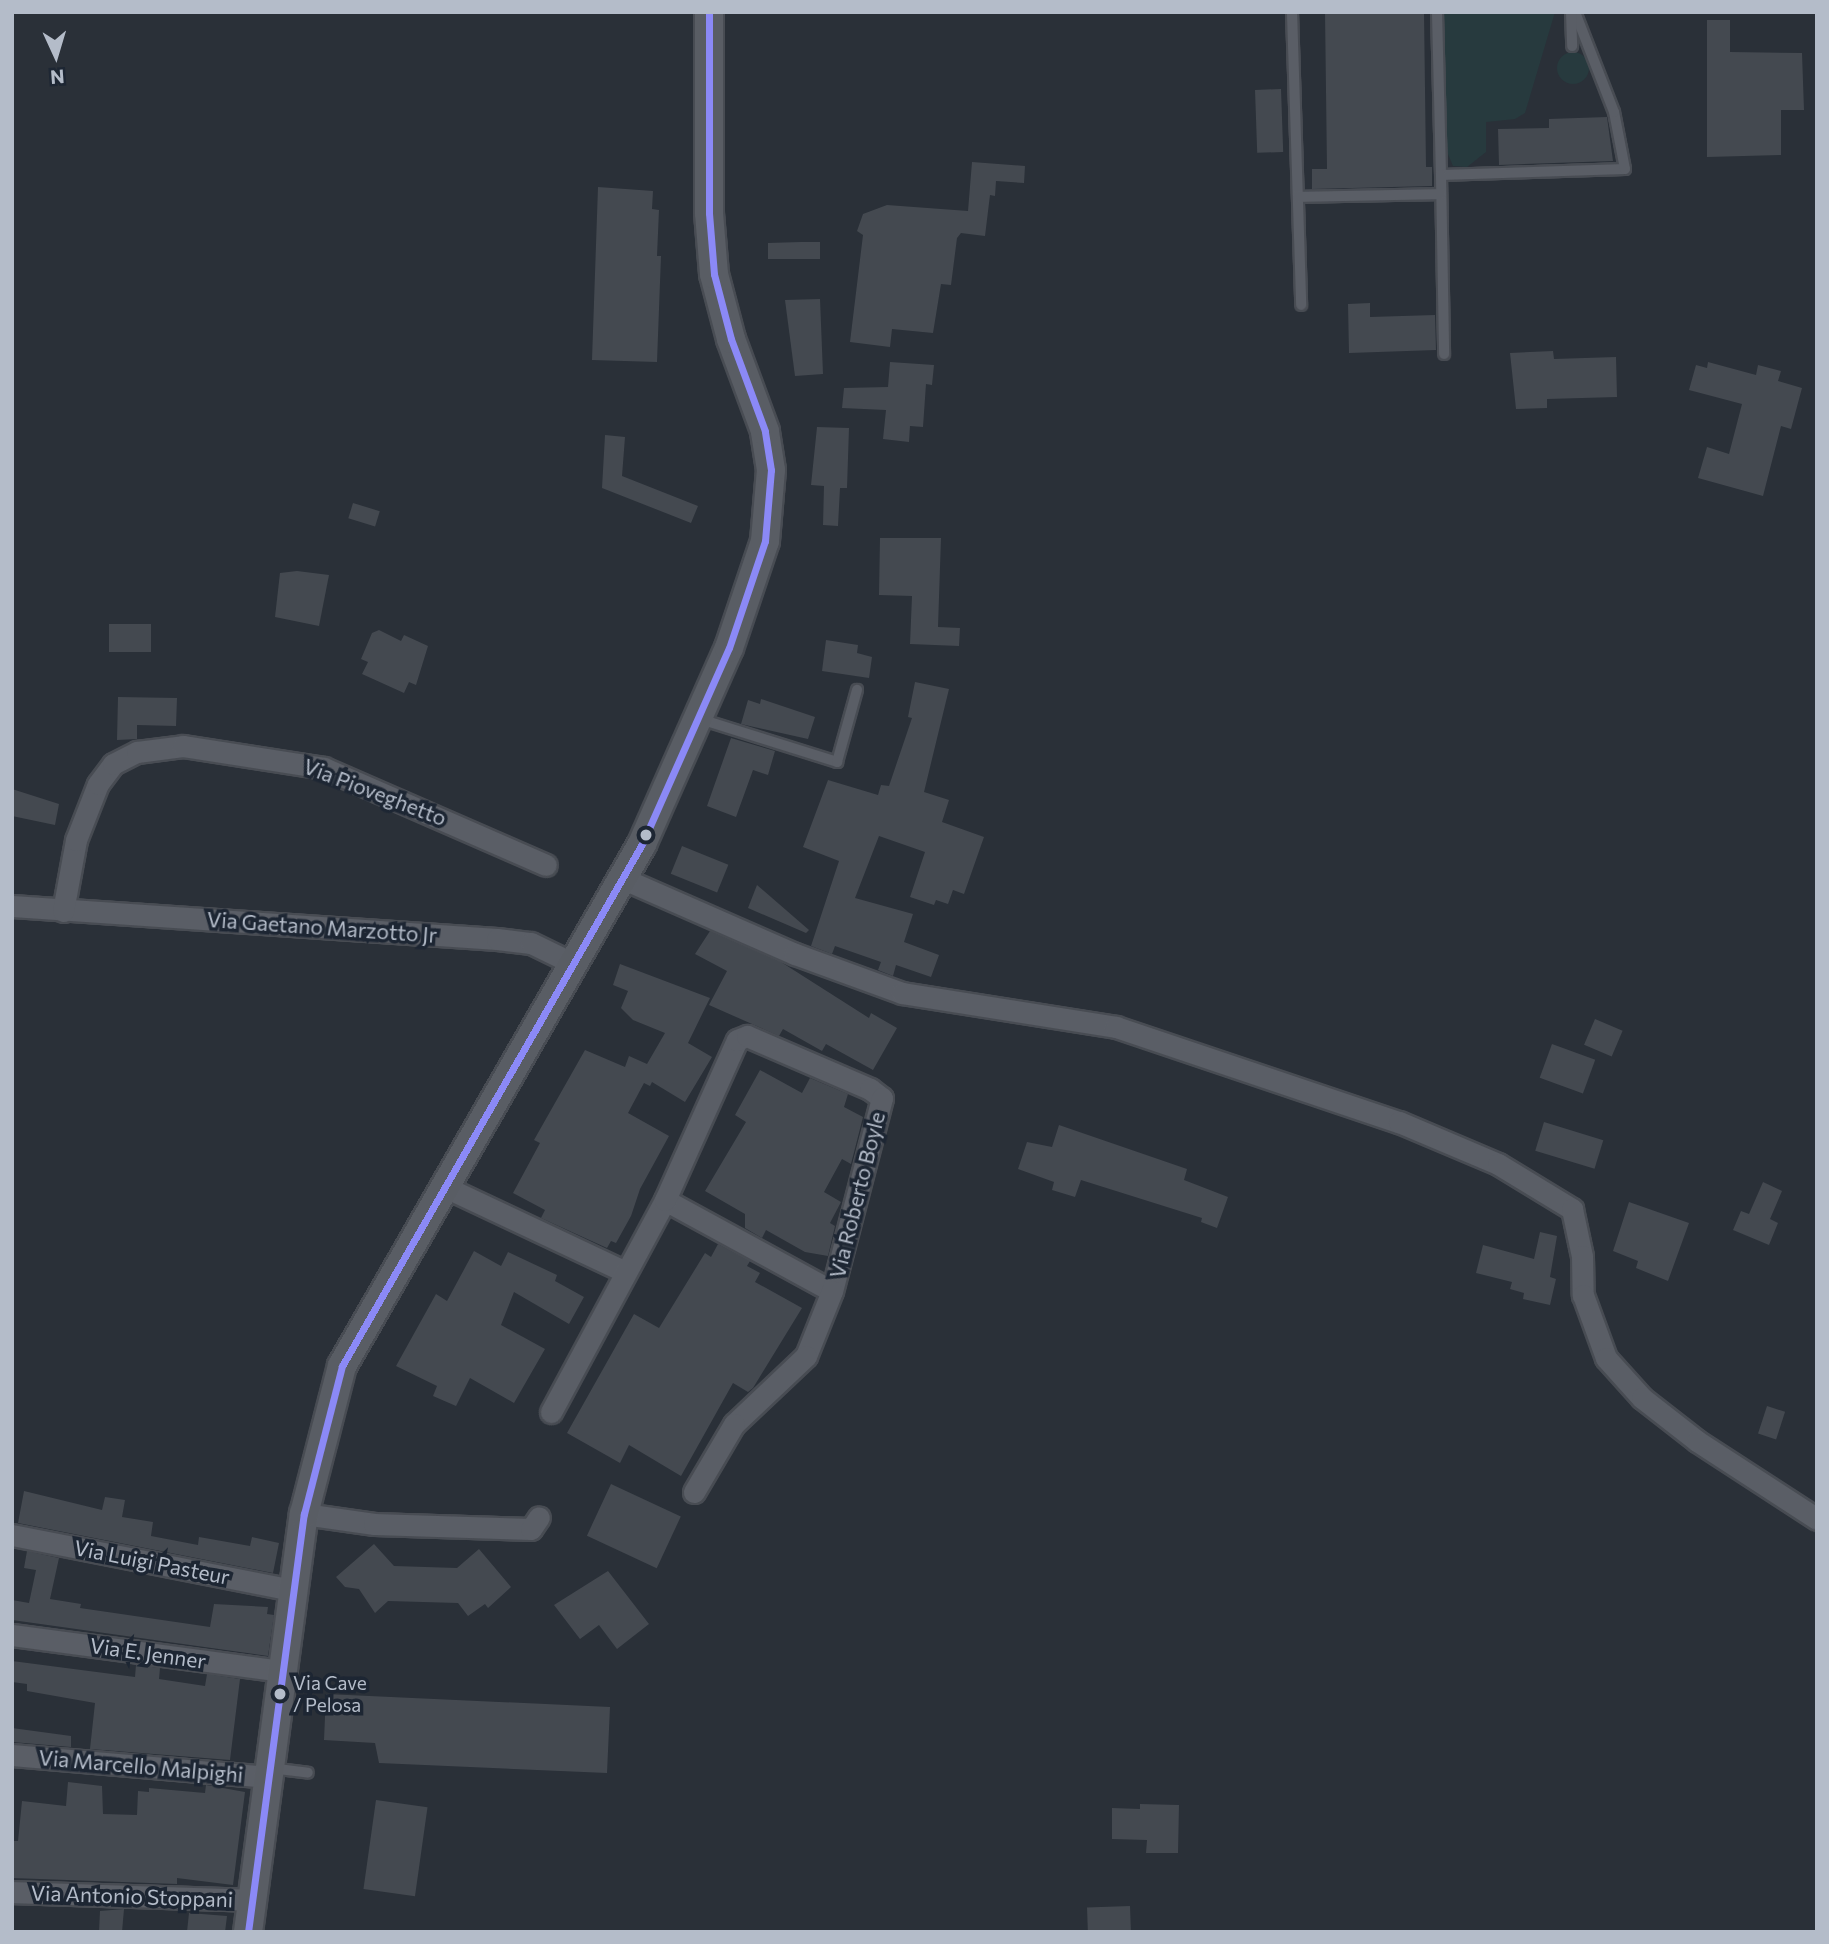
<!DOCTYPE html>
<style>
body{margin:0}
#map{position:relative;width:1829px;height:1944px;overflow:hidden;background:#2a3038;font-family:Commissioner,sans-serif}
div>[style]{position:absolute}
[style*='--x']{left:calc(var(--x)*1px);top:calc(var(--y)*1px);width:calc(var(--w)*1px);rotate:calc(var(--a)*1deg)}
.green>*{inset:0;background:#273a3e}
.round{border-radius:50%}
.building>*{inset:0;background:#444950;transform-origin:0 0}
.roads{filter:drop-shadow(2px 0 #484c53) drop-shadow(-2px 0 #484c53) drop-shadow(0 2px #484c53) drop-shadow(0 -2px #484c53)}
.lane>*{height:10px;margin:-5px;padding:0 5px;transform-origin:5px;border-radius:5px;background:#5a5e66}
.street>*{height:21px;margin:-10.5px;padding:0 10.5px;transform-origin:10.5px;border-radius:10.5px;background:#5a5e66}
.secondary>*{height:28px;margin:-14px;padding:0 14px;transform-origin:14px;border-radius:14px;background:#595d64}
.bus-1>*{height:7px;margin:-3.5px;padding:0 3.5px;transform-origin:3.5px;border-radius:3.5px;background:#8b89f6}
.dots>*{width:19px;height:19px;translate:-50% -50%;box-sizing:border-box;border:4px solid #1d2633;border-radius:50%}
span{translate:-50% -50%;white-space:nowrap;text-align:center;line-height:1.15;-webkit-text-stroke:7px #1d2633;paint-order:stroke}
.bus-label{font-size:19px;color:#b4bcc9}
.left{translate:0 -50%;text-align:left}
.street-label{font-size:21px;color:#b4bcc9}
.frame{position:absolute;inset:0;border:14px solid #b4bcc9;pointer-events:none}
.north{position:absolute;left:21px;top:21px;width:70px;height:70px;-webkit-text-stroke:5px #1d2633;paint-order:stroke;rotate:176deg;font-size:19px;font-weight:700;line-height:28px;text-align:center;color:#b4bcc9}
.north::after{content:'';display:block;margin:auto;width:24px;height:32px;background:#b4bcc9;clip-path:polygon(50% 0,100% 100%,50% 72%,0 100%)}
</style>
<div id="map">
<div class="green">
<div style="clip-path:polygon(1444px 12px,1555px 12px,1525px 113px,1515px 119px,1486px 122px,1486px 152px,1467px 167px,1453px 166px,1445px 147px)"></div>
<div class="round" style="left:1557px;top:52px;width:32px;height:32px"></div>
</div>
<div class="building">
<div style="clip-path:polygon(1325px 12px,1424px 12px,1426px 167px,1432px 167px,1432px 186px,1312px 189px,1312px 169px,1327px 169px)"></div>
<div style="clip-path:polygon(1707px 20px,1730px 20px,1730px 52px,1802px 53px,1804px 110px,1781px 110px,1781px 155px,1707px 157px)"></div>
<div style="left:1281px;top:89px;width:63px;height:26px;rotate:88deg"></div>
<div style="clip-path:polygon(1607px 117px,1613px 161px,1499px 165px,1498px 129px,1549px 128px,1549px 119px)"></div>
<div style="clip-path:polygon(972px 162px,1025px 166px,1024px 183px,996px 181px,995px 196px,990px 195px,985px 236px,961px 233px,957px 238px,951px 285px,941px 284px,933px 333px,892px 329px,890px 347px,850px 342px,863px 235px,857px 231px,863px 214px,887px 205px,968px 211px)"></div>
<div style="clip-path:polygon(598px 187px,653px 191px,652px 209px,659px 210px,657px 256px,661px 256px,657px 362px,592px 360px)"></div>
<div style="clip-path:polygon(801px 242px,820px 242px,820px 259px,768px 259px,768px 243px)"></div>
<div style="clip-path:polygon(820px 299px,823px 374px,795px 376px,785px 300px)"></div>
<div style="clip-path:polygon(1370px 303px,1370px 317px,1435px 315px,1436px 350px,1349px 353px,1348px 304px)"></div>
<div style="clip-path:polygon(1553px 351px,1554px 359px,1616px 357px,1617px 397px,1547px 399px,1547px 408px,1516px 409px,1510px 353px)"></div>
<div style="clip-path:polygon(890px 362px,934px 365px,932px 385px,926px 384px,923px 427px,910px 426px,909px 442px,883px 439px,886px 410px,842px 408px,844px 388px,888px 387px)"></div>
<div style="clip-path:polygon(1708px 362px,1756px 375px,1758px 365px,1781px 371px,1778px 381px,1802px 388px,1791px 429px,1781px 426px,1763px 496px,1698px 478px,1707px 447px,1729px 454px,1742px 404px,1689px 390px,1696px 365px,1707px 368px)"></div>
<div style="clip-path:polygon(817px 427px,849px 428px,847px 488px,840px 488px,838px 526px,823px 525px,824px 486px,811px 485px)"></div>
<div style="clip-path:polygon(605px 435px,625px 437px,622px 476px,698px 506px,691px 523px,602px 488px)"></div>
<div style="left:353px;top:503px;width:28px;height:16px;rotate:17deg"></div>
<div style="clip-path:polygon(880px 538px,941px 538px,938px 627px,960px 628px,959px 646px,910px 644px,912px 596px,879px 595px)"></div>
<div style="clip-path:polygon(297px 571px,329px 575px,319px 626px,275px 617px,280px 573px)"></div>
<div style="left:151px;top:624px;width:28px;height:42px;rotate:90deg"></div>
<div style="clip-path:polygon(379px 630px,401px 641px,404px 635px,428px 646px,416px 685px,409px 682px,404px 693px,362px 674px,368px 662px,361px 659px,372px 633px)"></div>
<div style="clip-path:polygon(826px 640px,858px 645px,857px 653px,872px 657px,869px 678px,822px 671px)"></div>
<div style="clip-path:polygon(915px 682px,949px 689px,924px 792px,949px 800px,942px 822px,984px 837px,964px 894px,953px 890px,948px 904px,936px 900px,934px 905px,910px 897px,925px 852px,879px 836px,855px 898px,913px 914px,904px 942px,939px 955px,931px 977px,896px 965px,893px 976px,878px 970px,881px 962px,835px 946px,832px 954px,811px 946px,839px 861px,803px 847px,828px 780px,878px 795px,881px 785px,889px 786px,912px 718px,908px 717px)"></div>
<div style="clip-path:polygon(118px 697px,177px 698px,176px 726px,137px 725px,137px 739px,117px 740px)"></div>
<div style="clip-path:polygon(761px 699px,815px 717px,808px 739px,741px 724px,748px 700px,760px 704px)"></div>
<div style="clip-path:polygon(731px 738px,775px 751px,768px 775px,753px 770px,736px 817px,707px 806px)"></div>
<div style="clip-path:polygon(12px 789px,59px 804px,55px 825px,12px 816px)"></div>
<div style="left:682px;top:846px;width:50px;height:30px;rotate:22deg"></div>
<div style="clip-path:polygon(757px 885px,809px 930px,806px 933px,748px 908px)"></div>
<div style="clip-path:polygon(710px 931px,781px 962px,869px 1018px,871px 1013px,897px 1028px,873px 1070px,826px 1044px,822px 1051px,783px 1029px,779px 1036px,709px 1005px,727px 971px,695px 954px)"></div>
<div style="clip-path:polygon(620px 964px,710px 998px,688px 1043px,712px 1057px,685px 1102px,652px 1082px,650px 1086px,644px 1083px,628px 1113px,669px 1136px,640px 1189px,631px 1216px,616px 1243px,611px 1241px,607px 1248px,541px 1218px,545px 1210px,513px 1193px,540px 1143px,534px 1140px,585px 1050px,625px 1067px,629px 1056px,647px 1064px,665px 1033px,633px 1020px,621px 1008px,628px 991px,613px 985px)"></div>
<div style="left:1595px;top:1019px;width:30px;height:28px;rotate:23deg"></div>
<div style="left:1552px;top:1044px;width:46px;height:36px;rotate:20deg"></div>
<div style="clip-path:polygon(760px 1070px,802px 1093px,810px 1078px,848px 1094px,844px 1107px,863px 1117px,851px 1164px,842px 1159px,824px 1192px,841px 1202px,830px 1223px,835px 1226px,828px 1256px,805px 1252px,766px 1230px,762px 1238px,745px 1228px,745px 1214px,705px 1191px,746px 1122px,735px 1115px)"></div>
<div style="left:1544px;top:1122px;width:62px;height:30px;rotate:17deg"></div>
<div style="clip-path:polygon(1059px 1125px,1187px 1169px,1184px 1180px,1228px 1197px,1217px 1228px,1201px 1222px,1202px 1218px,1081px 1180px,1075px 1197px,1052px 1190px,1054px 1182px,1018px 1169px,1027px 1142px,1052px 1147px)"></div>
<div style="clip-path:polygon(1763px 1182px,1782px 1191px,1770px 1219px,1778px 1223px,1769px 1245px,1733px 1230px,1741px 1211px,1749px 1214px)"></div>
<div style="clip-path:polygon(1629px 1202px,1689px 1223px,1668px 1281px,1636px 1268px,1638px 1261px,1613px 1251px)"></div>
<div style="clip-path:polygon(1540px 1232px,1557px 1236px,1550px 1277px,1556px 1279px,1550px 1305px,1523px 1299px,1524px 1293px,1510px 1289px,1512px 1282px,1476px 1273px,1483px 1245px,1534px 1259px)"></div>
<div style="clip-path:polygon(718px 1244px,750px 1261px,747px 1266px,760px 1273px,755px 1282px,802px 1308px,753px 1388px,748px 1392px,733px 1383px,681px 1476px,629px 1445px,620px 1463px,567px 1433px,634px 1314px,659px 1328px,705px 1253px,711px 1257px)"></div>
<div style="clip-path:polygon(474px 1251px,501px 1266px,508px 1252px,557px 1275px,555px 1281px,584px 1297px,569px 1324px,514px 1292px,501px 1325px,545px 1349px,514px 1403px,470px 1378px,456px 1406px,433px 1396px,437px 1386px,396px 1366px,436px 1294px,447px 1301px)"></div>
<div style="left:1767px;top:1406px;width:19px;height:29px;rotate:18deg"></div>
<div style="left:611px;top:1484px;width:77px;height:57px;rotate:25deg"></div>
<div style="clip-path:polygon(24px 1491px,102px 1510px,105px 1497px,125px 1500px,122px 1517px,153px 1522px,151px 1536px,198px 1545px,199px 1537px,250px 1546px,252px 1537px,279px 1543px,273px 1573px,18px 1523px)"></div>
<div style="clip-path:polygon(374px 1544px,394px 1566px,457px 1568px,479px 1549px,511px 1587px,488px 1608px,485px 1604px,468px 1616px,458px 1603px,388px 1601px,375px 1613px,359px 1589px,345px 1587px,336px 1577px)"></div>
<div style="clip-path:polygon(27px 1551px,59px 1558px,50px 1599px,81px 1604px,80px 1608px,210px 1627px,214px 1604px,268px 1607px,267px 1614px,274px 1615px,268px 1656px,12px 1620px,12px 1600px,29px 1603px,36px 1570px,24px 1568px)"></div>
<div style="clip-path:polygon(608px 1571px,649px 1624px,617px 1649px,599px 1625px,580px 1639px,554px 1605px)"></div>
<div style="clip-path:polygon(12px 1661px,135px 1677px,136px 1665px,160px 1668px,159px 1679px,205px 1686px,207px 1674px,240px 1679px,230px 1760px,90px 1749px,95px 1703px,27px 1691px,27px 1684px,12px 1682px)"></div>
<div style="clip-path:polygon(326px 1694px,610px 1707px,607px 1773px,379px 1763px,375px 1743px,324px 1740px)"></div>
<div style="clip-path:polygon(12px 1728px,71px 1736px,71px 1747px,12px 1742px)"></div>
<div style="clip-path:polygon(68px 1782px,102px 1786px,103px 1814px,137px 1815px,138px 1791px,149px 1792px,149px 1788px,205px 1793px,206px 1785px,245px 1792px,233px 1885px,177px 1878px,177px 1884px,12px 1878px,12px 1841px,18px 1841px,22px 1801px,66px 1806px)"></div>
<div style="left:376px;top:1800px;width:52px;height:90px;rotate:8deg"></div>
<div style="clip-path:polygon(1140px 1804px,1179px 1805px,1178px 1853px,1146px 1853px,1147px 1840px,1112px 1839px,1112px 1808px,1140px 1809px)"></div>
<div style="left:1130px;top:1906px;width:26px;height:43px;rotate:88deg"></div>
<div style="clip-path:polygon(124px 1909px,122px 1932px,99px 1932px,100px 1911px)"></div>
<div style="clip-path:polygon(189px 1913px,227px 1916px,225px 1932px,187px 1932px)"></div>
</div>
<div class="roads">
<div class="lane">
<div style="--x:1292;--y:12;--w:293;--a:88.2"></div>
<div style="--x:1437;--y:12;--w:163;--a:88.6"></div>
<div style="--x:1441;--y:175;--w:184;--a:-1.9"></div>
<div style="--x:1625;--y:169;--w:58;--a:-100.9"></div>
<div style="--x:1614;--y:112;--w:107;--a:-111.3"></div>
<div style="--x:1571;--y:12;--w:34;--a:88"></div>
<div style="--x:1441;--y:175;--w:179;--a:89"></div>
<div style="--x:1298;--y:197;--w:143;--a:-1.2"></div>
<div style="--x:700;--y:719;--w:144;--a:17.4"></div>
<div style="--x:837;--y:762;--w:75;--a:-74.5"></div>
<div style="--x:270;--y:1768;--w:38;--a:7"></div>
</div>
<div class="street">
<div style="--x:624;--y:879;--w:187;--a:23.7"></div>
<div style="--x:795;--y:954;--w:114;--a:20"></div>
<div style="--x:902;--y:993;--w:217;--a:9"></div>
<div style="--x:1116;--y:1027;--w:299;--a:18.6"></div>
<div style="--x:1399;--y:1122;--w:108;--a:23"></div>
<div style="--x:1498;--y:1164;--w:87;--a:31.3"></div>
<div style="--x:1572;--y:1209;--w:48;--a:78"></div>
<div style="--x:1582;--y:1256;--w:39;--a:89"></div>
<div style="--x:1583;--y:1295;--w:67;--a:69.9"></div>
<div style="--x:1606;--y:1358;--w:54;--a:48"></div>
<div style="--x:1642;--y:1398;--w:70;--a:38"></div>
<div style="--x:1697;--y:1441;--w:143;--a:33"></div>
<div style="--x:12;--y:906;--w:486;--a:3.9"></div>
<div style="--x:497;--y:939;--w:34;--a:7"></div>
<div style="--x:531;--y:943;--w:48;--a:26"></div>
<div style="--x:63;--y:911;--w:72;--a:-79.6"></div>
<div style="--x:76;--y:840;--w:60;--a:-68.6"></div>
<div style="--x:98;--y:784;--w:25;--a:-53"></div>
<div style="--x:113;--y:764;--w:27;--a:-27"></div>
<div style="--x:137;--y:752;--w:46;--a:-7.4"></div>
<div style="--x:183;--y:746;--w:143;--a:8.9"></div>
<div style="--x:324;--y:768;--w:242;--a:23.6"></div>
<div style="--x:443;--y:1186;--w:200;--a:25.2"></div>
<div style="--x:665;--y:1200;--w:190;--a:28.6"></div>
<div style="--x:551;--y:1412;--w:241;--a:-61.7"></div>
<div style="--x:665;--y:1200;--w:175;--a:-65.8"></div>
<div style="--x:737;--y:1040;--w:11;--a:-22"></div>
<div style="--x:747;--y:1036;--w:134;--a:23.3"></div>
<div style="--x:870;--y:1089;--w:15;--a:37"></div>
<div style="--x:882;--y:1098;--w:199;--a:104.5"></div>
<div style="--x:832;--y:1291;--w:70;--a:111.8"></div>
<div style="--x:806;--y:1356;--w:99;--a:136.6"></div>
<div style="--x:734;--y:1424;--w:79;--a:120.5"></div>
<div style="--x:304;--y:1514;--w:71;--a:8.1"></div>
<div style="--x:374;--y:1524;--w:157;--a:1.8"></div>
<div style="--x:531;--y:1529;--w:14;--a:-56"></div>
<div style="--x:12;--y:1535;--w:285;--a:11.1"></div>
<div style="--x:12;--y:1635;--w:273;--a:7.6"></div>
<div style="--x:12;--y:1755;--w:258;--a:4.9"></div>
<div style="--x:12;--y:1892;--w:240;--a:1.9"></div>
</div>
<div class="secondary">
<div style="--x:248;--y:1932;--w:422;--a:-82.4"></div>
<div style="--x:304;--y:1514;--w:153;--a:-75.6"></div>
<div style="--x:342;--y:1366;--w:602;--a:-60.11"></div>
<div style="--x:642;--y:844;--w:214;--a:-66.1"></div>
<div style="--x:729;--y:648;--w:113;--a:-71.4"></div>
<div style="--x:765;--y:541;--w:71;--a:-85.2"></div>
<div style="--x:771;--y:470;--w:39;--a:-99"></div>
<div style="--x:765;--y:431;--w:98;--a:-110.3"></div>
<div style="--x:731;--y:339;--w:67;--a:-104.7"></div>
<div style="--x:714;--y:274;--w:61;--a:-94.7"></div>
<div style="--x:709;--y:213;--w:201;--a:-90"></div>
</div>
</div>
<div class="bus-1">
<div style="--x:248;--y:1932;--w:422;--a:-82.4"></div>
<div style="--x:304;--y:1514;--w:153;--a:-75.6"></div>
<div style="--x:342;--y:1366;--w:602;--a:-60.11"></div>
<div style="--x:642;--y:844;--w:214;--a:-66.1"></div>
<div style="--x:729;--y:648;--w:113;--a:-71.4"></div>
<div style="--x:765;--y:541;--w:71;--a:-85.2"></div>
<div style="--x:771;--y:470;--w:39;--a:-99"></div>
<div style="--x:765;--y:431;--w:98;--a:-110.3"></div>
<div style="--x:731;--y:339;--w:67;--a:-104.7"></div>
<div style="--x:714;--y:274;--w:61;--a:-94.7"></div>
<div style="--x:709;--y:213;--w:201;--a:-90"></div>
</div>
<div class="dots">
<div style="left:646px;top:835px;background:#b4bcc9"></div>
<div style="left:280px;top:1694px;background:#b4bcc9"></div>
</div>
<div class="bus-label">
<span class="left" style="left:293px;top:1694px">Via Cave<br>/ Pelosa</span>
</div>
<div class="street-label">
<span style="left:375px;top:792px;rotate:21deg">Via Pioveghetto</span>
<span style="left:322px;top:927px;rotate:4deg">Via Gaetano Marzotto Jr</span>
<span style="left:857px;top:1195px;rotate:-76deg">Via Roberto Boyle</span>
<span style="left:152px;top:1562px;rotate:11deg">Via Luigi Pasteur</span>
<span style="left:148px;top:1653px;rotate:8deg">Via E. Jenner</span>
<span style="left:141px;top:1766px;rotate:5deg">Via Marcello Malpighi</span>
<span style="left:132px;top:1896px;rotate:2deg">Via Antonio Stoppani</span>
</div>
<div class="frame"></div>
<div class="north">N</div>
</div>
